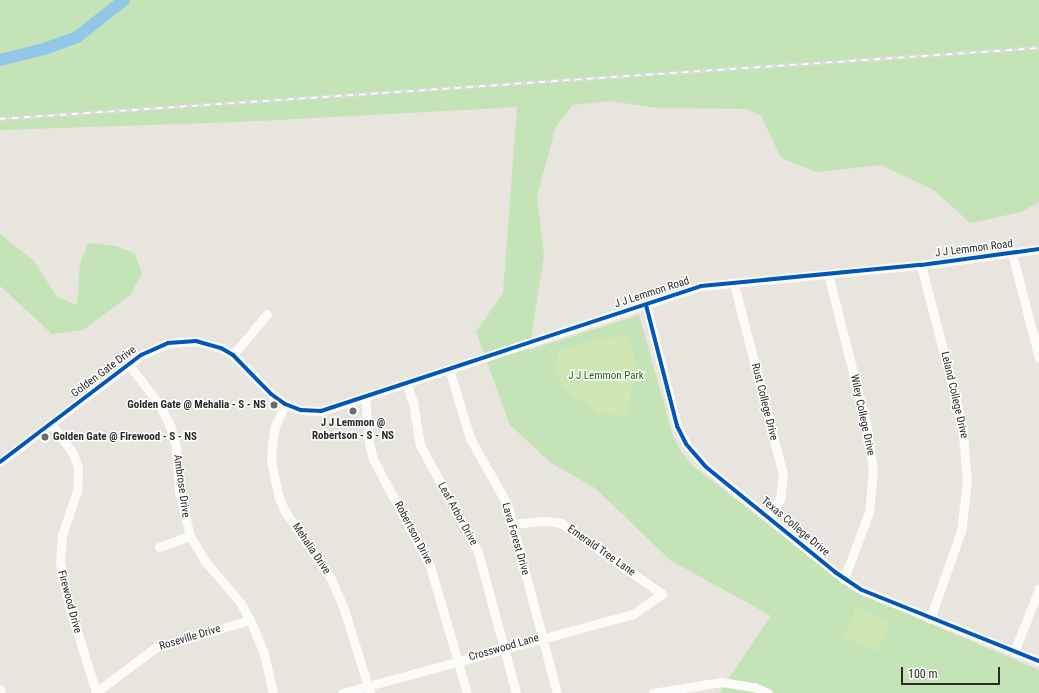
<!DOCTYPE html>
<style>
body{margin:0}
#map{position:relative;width:1039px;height:693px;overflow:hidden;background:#e8e5de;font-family:"Roboto Condensed",sans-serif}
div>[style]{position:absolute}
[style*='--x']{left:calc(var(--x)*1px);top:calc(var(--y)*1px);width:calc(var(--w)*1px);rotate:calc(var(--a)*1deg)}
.green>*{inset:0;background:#c4e3b7}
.pitch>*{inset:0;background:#cee7b5;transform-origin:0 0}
.river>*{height:12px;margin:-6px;padding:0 6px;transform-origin:6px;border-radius:6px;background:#93c7e8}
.minor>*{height:9px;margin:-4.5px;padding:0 4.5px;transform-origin:4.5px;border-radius:4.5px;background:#fcfbfa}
.rail>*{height:3.5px;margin-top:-1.75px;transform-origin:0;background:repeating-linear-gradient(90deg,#fff 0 6px,#dddcde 0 12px);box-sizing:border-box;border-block:1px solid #dddcde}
.cycleway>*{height:4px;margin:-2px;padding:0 2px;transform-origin:2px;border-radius:2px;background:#0057b8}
.dots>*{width:11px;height:11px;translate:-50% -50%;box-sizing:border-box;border:2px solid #fff;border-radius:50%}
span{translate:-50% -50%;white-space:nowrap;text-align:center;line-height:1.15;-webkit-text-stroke:3px #fff;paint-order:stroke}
.street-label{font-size:11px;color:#292929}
.park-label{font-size:11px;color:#1f651a}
.poi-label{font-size:11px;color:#292929;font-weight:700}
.right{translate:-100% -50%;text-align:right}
.left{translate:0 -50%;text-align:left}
.scale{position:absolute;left:901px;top:667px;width:99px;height:18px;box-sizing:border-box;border:2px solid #292929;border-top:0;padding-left:5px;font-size:12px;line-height:14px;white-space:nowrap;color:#292929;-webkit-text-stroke:3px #fff;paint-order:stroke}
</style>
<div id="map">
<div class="green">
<div style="clip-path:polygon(0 0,1039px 0,1039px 202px,1021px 212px,970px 223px,934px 190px,881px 165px,817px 172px,781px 158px,761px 116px,748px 109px,658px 108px,610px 101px,573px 105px,556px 126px,537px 196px,544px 256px,529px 350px,639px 315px,673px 436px,681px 452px,693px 466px,852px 590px,1039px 670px,1039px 693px,719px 693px,771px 616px,670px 560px,595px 488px,551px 463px,510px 425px,476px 332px,503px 293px,517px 107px,238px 122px,0 130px)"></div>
<div style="clip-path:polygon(0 234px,34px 261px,57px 297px,77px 305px,80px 264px,88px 243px,117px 246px,135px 254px,142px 274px,130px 295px,83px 330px,52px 334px,0 286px)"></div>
</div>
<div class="pitch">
<div style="clip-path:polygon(623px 335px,629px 338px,637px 365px,626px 417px,599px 413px,569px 394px,554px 372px,559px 349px)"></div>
<div style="left:856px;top:607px;width:37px;height:33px;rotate:22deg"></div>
</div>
<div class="river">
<div style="--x:0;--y:60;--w:45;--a:-14"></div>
<div style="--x:44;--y:49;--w:35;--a:-20"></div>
<div style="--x:77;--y:37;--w:60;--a:-38.2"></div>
</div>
<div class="minor">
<div style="--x:1012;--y:253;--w:108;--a:75.6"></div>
<div style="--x:921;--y:265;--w:164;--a:75.5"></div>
<div style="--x:962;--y:424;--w:57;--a:85"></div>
<div style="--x:967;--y:481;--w:50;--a:96.8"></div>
<div style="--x:961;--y:531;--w:93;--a:109.4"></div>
<div style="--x:828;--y:274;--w:158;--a:75.7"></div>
<div style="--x:867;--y:427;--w:44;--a:82.2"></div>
<div style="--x:873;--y:471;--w:41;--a:95.6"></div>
<div style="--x:869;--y:512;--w:72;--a:110.5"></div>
<div style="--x:734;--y:284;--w:197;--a:75.6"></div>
<div style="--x:783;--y:475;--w:24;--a:97"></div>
<div style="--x:780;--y:499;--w:22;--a:120"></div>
<div style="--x:646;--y:305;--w:125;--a:75.6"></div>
<div style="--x:677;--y:426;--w:20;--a:63"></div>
<div style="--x:686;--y:444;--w:30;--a:49"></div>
<div style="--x:706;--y:467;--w:166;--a:39.1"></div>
<div style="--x:835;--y:572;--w:32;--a:34"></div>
<div style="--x:862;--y:590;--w:191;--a:21.9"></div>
<div style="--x:233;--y:355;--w:53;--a:-50.3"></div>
<div style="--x:129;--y:365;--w:49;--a:52.4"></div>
<div style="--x:159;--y:404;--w:25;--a:63"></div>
<div style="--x:170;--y:426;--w:22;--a:74"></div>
<div style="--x:176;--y:447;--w:44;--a:86.1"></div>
<div style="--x:179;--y:491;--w:46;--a:76.3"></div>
<div style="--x:190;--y:536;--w:29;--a:59"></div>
<div style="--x:205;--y:561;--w:54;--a:49.5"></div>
<div style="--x:240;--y:602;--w:21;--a:61"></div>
<div style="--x:250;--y:620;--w:33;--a:67"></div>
<div style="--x:263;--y:650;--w:44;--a:76.9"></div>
<div style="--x:449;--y:369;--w:72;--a:73.1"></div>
<div style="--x:470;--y:438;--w:76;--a:60.7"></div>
<div style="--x:507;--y:504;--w:196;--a:75.2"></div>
<div style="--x:406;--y:383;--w:20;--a:70"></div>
<div style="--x:413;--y:402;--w:44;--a:80.8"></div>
<div style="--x:420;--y:445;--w:122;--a:61.5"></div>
<div style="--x:478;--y:552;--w:146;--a:74.9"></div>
<div style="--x:365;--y:398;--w:45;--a:84.9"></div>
<div style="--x:369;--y:443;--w:16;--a:76"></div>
<div style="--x:373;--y:459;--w:121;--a:62"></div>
<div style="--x:430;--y:566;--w:132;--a:73.8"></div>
<div style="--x:285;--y:404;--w:24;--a:114"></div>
<div style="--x:275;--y:426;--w:18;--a:99"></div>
<div style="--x:272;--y:444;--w:17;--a:93"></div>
<div style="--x:271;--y:461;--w:35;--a:78"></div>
<div style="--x:278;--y:495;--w:16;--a:68"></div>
<div style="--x:284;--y:510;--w:81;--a:55.5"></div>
<div style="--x:330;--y:577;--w:32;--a:66"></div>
<div style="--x:343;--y:606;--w:91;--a:72.8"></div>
<div style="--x:51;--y:423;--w:36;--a:54"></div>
<div style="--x:72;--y:452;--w:16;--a:68"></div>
<div style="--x:78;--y:467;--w:24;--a:92"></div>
<div style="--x:77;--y:491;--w:46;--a:108.8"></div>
<div style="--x:62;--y:535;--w:27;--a:94"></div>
<div style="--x:60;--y:562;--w:41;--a:78.7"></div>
<div style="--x:68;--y:602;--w:94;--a:72.7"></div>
<div style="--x:0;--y:462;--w:177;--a:-37.2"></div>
<div style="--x:141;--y:355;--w:30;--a:-24"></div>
<div style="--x:168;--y:343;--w:28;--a:-4"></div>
<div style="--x:196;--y:341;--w:26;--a:16"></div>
<div style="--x:221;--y:348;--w:14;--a:30"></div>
<div style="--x:233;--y:355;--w:54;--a:45.7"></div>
<div style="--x:271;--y:394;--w:17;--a:36"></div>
<div style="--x:285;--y:404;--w:17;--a:21"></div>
<div style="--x:301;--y:410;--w:20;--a:3"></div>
<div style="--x:321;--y:411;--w:400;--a:-18.2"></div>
<div style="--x:701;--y:286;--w:221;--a:-5.5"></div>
<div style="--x:921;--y:265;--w:119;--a:-7.7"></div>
<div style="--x:159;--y:547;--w:33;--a:-20"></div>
<div style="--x:1014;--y:652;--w:68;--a:-68.4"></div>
<div style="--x:0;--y:689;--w:4;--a:76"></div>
<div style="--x:95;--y:693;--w:75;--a:-36.9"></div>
<div style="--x:155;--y:648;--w:99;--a:-16.4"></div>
<div style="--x:342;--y:693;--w:302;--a:-15.2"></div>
<div style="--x:633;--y:614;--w:35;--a:-35"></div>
<div style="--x:662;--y:594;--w:123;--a:-144.9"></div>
<div style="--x:561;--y:523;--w:16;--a:-173"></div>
<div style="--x:545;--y:521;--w:33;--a:175"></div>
<div style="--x:653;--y:693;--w:69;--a:-9.2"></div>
<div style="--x:721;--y:682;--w:33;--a:9"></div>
<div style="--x:754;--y:687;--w:15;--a:23"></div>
</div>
<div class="rail">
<div style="--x:0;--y:119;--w:1041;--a:-3.91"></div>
</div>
<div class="cycleway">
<div style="--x:646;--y:305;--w:125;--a:75.6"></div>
<div style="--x:677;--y:426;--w:20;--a:63"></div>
<div style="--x:686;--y:444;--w:30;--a:49"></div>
<div style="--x:706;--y:467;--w:166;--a:39.1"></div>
<div style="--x:835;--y:572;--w:32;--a:34"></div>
<div style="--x:862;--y:590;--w:191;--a:21.9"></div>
<div style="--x:0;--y:462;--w:177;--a:-37.2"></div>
<div style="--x:141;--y:355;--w:30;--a:-24"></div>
<div style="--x:168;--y:343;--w:28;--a:-4"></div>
<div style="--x:196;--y:341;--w:26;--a:16"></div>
<div style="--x:221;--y:348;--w:14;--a:30"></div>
<div style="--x:233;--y:355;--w:54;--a:45.7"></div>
<div style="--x:271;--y:394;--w:17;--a:36"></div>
<div style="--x:285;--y:404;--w:17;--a:21"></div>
<div style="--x:301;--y:410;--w:20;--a:3"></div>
<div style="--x:321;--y:411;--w:400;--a:-18.2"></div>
<div style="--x:701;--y:286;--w:221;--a:-5.5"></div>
<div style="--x:921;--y:265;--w:119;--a:-7.7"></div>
</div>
<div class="dots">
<div style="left:274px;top:405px;background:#6c6b68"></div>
<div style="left:353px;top:411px;background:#6c6b68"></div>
<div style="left:45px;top:437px;background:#6c6b68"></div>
</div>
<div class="street-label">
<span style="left:974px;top:249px;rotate:-7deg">J J Lemmon Road</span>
<span style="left:652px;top:293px;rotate:-18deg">J J Lemmon Road</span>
<span style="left:104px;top:372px;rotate:-37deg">Golden Gate Drive</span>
<span style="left:954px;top:395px;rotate:77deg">Leland College Drive</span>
<span style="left:764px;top:402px;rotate:76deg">Rust College Drive</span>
<span style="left:862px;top:415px;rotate:78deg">Wiley College Drive</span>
<span style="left:181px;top:486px;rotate:82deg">Ambrose Drive</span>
<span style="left:457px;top:514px;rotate:61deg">Leaf Arbor Drive</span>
<span style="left:795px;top:527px;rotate:40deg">Texas College Drive</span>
<span style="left:413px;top:533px;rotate:62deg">Robertson Drive</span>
<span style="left:515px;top:539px;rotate:74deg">Lava Forest Drive</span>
<span style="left:311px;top:549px;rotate:56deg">Mehalia Drive</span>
<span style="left:601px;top:551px;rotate:35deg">Emerald Tree Lane</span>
<span style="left:69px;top:602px;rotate:75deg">Firewood Drive</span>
<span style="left:190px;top:638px;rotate:-17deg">Roseville Drive</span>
<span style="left:504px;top:648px;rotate:-16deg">Crosswood Lane</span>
</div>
<div class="park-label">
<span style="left:606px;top:376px">J J Lemmon Park</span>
</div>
<div class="poi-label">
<span class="right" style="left:266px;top:405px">Golden Gate @ Mehalia - S - NS</span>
<span style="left:353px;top:430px">J J Lemmon @<br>Robertson - S - NS</span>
<span class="left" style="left:53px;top:437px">Golden Gate @ Firewood - S - NS</span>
</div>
<div class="scale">100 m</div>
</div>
